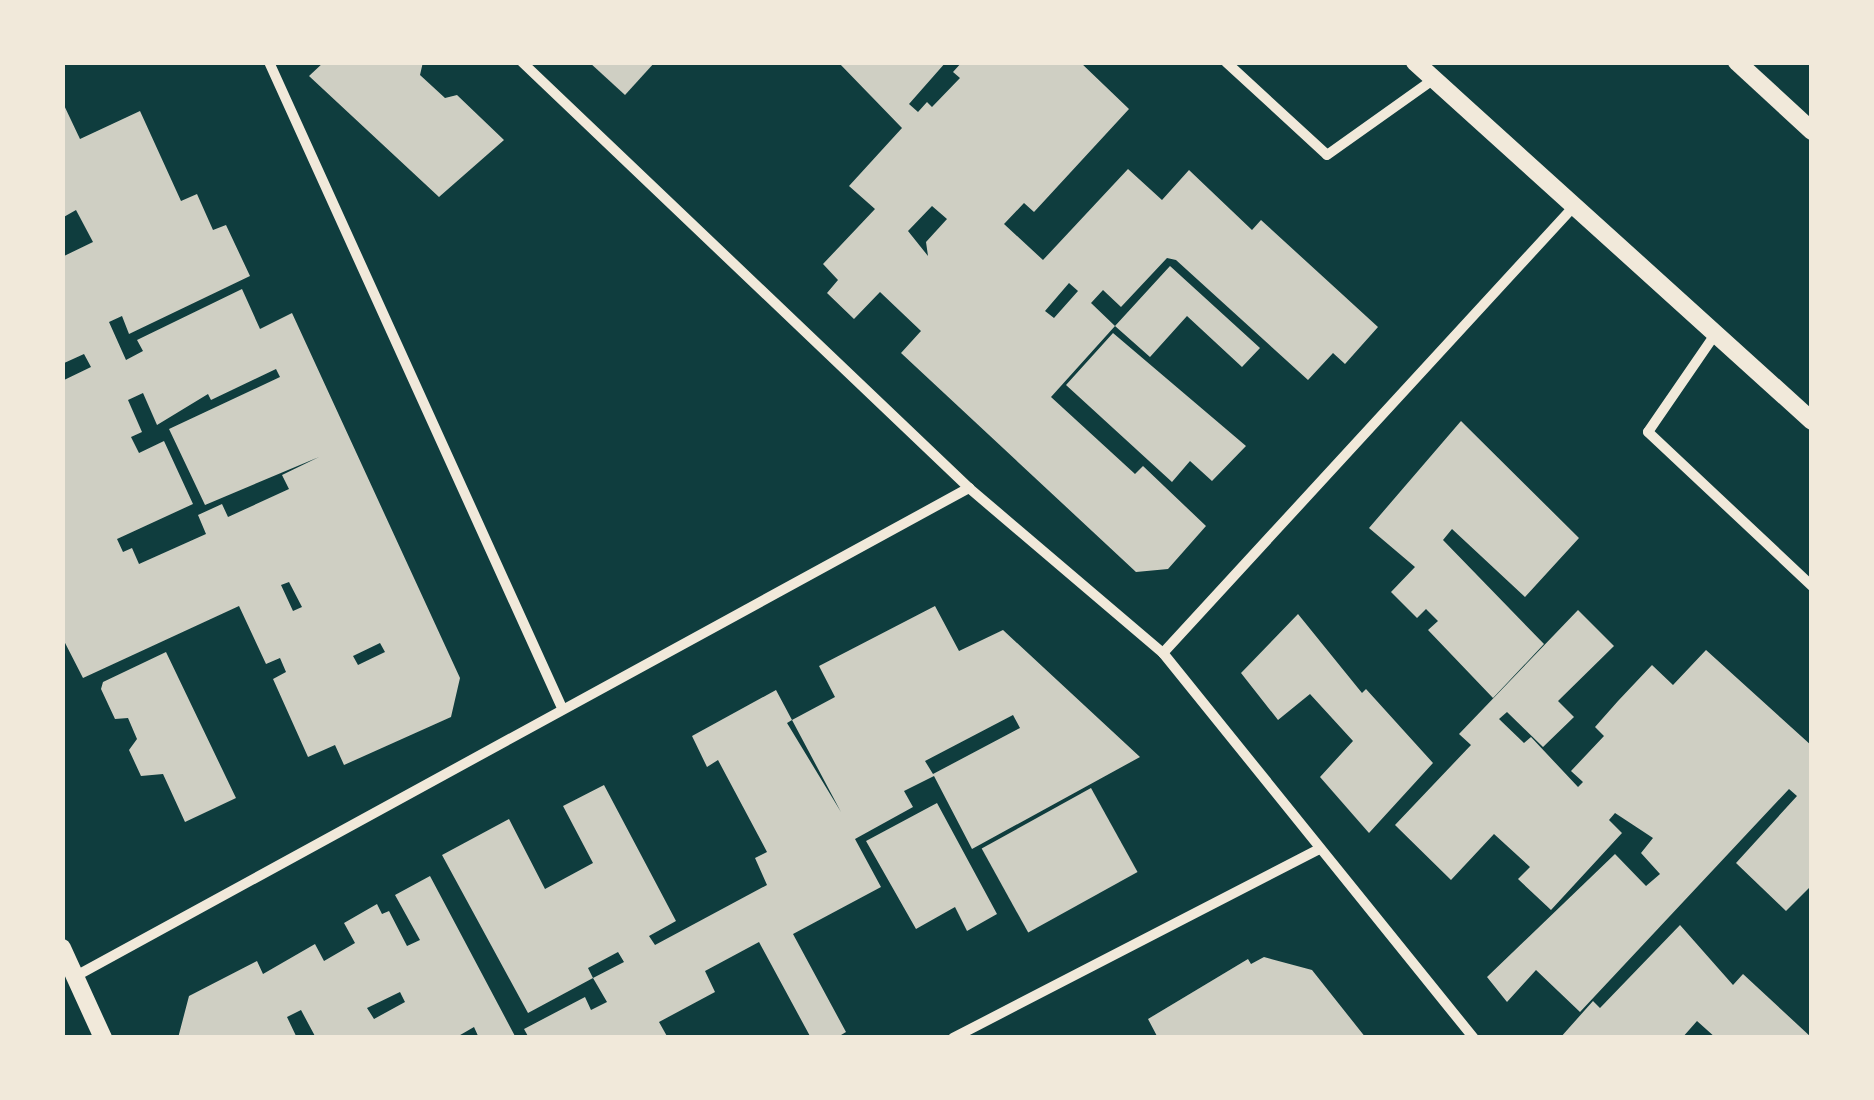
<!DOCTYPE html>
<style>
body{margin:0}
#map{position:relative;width:1874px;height:1100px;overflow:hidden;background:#0f3d3e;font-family:Lato,sans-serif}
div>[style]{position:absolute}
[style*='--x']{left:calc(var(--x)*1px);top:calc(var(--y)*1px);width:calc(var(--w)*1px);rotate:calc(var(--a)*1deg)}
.building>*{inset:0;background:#cfcfc3;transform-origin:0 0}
.minor>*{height:10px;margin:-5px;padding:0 5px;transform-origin:5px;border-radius:5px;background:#f1e9da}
.tertiary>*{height:18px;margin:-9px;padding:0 9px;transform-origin:9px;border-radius:9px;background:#f1e9da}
span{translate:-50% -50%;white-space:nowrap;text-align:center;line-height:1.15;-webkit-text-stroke:10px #f1e9da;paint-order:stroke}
.frame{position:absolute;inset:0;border:65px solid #f1e9da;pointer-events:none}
</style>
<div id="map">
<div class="building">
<div style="clip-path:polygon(324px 62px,423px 62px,420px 75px,445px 98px,457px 95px,504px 140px,439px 197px,309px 76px)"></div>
<div style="clip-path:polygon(589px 62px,655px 62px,625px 95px)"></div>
<div style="clip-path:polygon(evenodd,838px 62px,946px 62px,909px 104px,918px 112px,927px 102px,932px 107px,960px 78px,953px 72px,962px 62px,1080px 62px,1129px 109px,1034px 212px,1024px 203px,1004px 224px,1043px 260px,1128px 169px,1162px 200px,1189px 170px,1252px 230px,1261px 220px,1378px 327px,1345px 364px,1333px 353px,1308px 380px,1176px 260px,1167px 258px,1121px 307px,1103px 290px,1091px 303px,1115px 326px,1051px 397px,1135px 474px,1143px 466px,1206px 526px,1168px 569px,1136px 572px,901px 353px,921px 331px,880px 292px,854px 319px,827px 293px,838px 280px,823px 264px,875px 209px,849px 186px,902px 128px,838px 62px,932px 206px,947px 219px,926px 242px,928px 256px,908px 231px,932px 206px,838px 62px,1069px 283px,1078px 291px,1054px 318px,1045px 311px,1069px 283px)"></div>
<div style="clip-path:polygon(evenodd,62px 101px,80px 139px,140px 111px,181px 201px,197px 194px,213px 230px,226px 225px,250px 276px,129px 334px,122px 316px,109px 322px,126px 360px,143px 351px,137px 340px,242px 289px,260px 329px,292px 313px,460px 678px,451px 717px,344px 765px,335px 745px,308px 757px,273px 679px,286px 672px,280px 658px,266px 664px,239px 606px,83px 678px,62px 637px,62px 381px,91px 367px,84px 354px,62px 364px,62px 257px,93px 242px,76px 210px,62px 218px,62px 101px,276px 369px,280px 377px,169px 429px,205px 505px,319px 457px,282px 475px,289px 489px,228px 517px,222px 504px,198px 515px,206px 534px,139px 564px,132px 548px,123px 552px,117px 539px,193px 504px,164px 441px,139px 453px,131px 437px,142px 432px,128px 400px,143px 393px,157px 425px,208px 394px,211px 400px,276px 369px,62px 101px,289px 582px,302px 607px,293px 611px,281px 585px,289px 582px,62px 101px,380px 643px,385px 652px,358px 665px,353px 656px,380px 643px)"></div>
<div style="clip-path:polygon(1170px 266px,1260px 348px,1242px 367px,1187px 316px,1150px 357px,1115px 326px)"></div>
<div style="clip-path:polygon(1113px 333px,1246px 446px,1212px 481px,1190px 461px,1172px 482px,1066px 385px)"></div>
<div style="clip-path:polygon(1461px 421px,1579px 538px,1525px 597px,1452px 529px,1443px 540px,1544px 644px,1493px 698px,1428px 630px,1438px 621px,1426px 609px,1417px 618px,1391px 592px,1415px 567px,1369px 528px)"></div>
<div style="clip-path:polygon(evenodd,935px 606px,959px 651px,1003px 630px,1140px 757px,972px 849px,934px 776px,904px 791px,913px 807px,855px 839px,881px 887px,793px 934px,846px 1032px,836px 1038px,811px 1038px,759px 942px,705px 971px,715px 992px,659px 1022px,668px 1038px,529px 1038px,524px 1029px,585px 997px,591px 1010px,607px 1002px,593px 978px,528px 1013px,442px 855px,509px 819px,545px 889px,593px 863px,563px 806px,604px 785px,676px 921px,649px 936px,655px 945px,767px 885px,755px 858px,767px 852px,718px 760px,707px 767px,692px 736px,776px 690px,792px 720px,787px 723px,841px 812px,792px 720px,835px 697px,819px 666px,935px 606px,1013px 715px,1020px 728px,933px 774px,925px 761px,1013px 715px,935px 606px,618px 952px,624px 962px,593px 978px,588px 968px,618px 952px)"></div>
<div style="clip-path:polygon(1578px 610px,1614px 646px,1558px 701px,1574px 717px,1543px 747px,1507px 712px,1499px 719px,1524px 743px,1531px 737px,1578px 787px,1583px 782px,1571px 771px,1604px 736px,1595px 727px,1618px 701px,1652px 665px,1673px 685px,1706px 650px,1812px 746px,1812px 885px,1786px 911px,1736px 863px,1797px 796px,1789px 789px,1580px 1012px,1536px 970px,1507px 1002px,1487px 977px,1615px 854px,1646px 886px,1660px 874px,1641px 853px,1653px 838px,1615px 813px,1609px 820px,1622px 833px,1551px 910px,1518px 879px,1530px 867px,1494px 834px,1451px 880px,1395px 825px,1471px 745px,1459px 734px)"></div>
<div style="clip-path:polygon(1298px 614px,1362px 693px,1366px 689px,1433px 763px,1369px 833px,1320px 777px,1353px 741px,1310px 694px,1278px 720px,1241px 673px)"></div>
<div style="clip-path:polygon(166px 652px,236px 798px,185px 822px,163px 774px,141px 776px,129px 750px,137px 739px,128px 718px,115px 719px,101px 689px,103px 682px)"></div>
<div style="left:1091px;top:788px;width:96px;height:125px;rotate:61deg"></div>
<div style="clip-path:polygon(937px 803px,997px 914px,967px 931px,955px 907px,916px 929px,866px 841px)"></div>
<div style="clip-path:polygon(evenodd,430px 876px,516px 1038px,479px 1038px,474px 1027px,455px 1038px,316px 1038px,301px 1010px,287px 1017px,297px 1038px,178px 1038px,189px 996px,257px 961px,263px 974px,315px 944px,324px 961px,355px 943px,344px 923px,377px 904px,382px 914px,389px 911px,407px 946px,420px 940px,395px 895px,430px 876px,400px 992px,405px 1002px,374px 1019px,367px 1008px,400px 992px)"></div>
<div style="clip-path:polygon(1680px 925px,1733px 985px,1743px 974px,1812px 1038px,1716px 1038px,1697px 1021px,1682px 1038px,1560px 1038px,1593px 1001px,1600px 1008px)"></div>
<div style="clip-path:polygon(1264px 957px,1312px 970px,1366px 1038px,1158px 1038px,1148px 1019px,1248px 959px,1251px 964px)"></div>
</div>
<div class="minor">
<div style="--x:269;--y:62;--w:709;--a:65.6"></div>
<div style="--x:522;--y:62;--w:617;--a:43.62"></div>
<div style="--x:969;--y:488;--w:255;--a:40.4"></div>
<div style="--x:1163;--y:653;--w:495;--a:51.1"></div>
<div style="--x:1226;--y:62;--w:137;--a:42.6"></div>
<div style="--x:1327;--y:155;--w:131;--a:-35.4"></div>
<div style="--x:1716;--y:333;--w:120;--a:124.5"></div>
<div style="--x:1648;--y:432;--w:225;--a:43.2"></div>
<div style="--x:1163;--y:653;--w:610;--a:-47.39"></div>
<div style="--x:76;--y:976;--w:1018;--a:-28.66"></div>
<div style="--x:953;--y:1038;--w:410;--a:-27.3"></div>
</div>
<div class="tertiary">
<div style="--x:1415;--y:62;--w:535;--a:42.12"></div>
<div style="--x:1737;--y:62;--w:102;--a:42.6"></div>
<div style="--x:62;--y:948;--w:99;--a:65.5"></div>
</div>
<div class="frame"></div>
</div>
